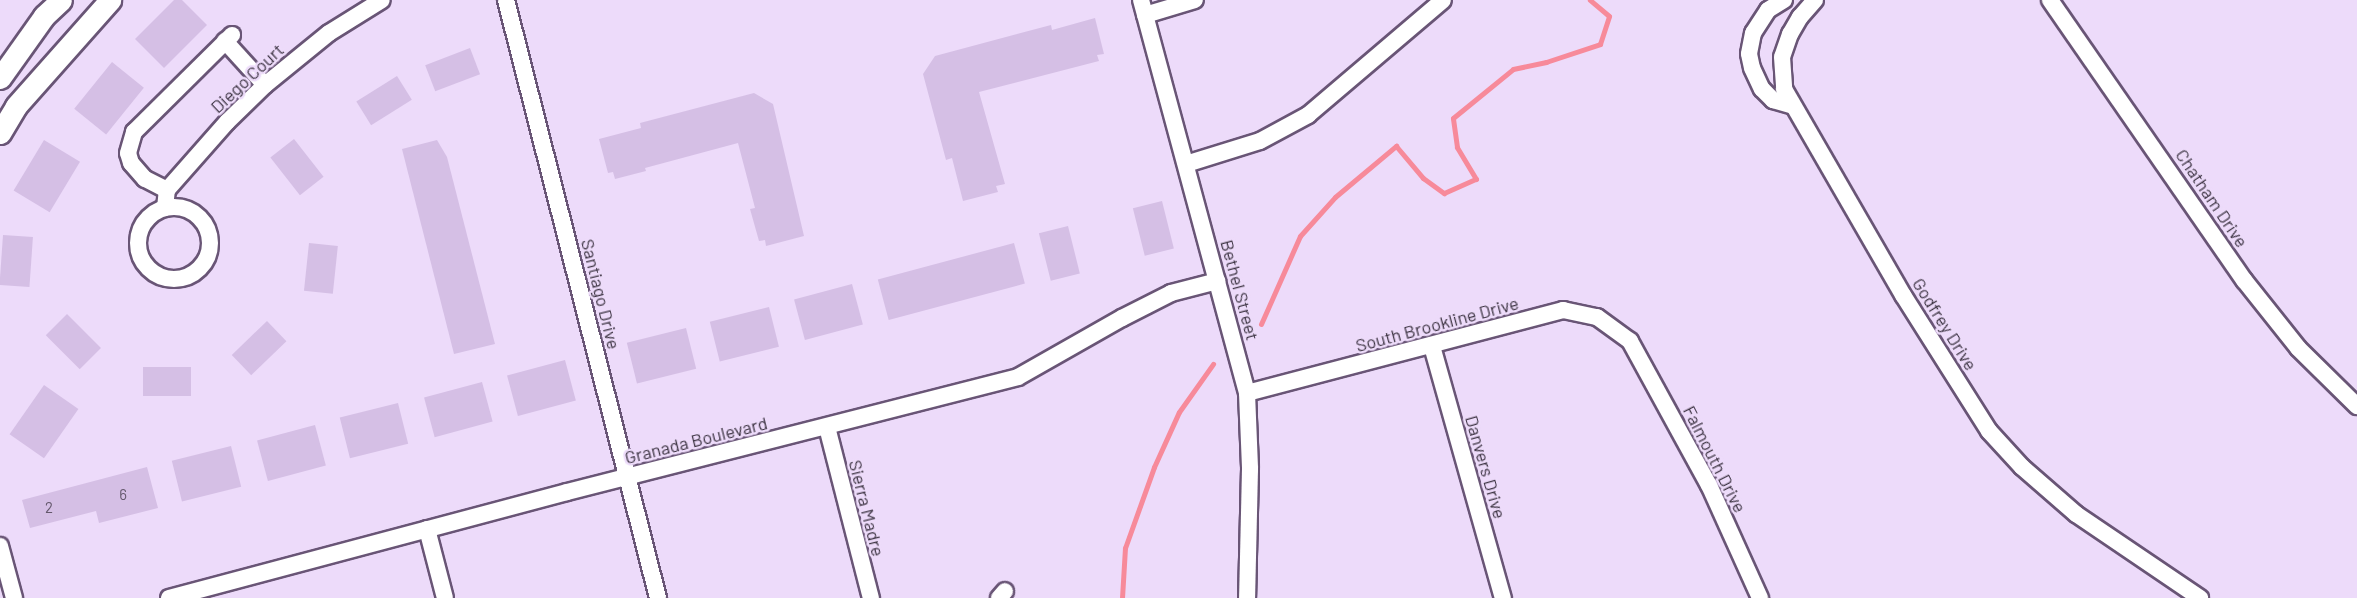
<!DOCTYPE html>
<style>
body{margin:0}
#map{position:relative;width:2357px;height:598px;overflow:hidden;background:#eddbfa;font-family:Barlow,sans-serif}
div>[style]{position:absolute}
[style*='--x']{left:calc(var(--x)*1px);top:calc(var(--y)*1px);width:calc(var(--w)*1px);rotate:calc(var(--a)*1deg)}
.stream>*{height:5px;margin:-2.5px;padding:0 2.5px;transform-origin:2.5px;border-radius:2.5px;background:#f78a9a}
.building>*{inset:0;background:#d5bfe5;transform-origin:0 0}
.roads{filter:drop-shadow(2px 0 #695576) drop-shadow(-2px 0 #695576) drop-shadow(0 2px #695576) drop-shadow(0 -2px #695576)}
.minor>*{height:16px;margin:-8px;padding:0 8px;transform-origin:8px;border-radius:8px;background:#fff}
.minor>.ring{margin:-8px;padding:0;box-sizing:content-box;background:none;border:16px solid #fff;border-radius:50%}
.major>*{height:21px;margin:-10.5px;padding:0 10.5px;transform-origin:10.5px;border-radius:10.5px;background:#fff}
span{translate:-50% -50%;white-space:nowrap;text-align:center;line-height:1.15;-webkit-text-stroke:5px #eddbfa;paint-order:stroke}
.number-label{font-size:15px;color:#64586c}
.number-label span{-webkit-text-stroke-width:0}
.street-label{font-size:18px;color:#3e3544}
</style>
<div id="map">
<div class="stream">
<div style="--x:1261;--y:324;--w:96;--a:-66.1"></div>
<div style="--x:1300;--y:236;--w:52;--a:-48.1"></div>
<div style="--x:1335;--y:197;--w:80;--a:-39.9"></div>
<div style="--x:1396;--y:146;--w:42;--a:49.8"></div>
<div style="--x:1423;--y:178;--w:26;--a:36"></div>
<div style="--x:1444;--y:193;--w:35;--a:-24"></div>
<div style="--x:1476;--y:179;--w:37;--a:-121"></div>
<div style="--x:1457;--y:147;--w:29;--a:-98"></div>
<div style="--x:1453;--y:118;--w:77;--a:-39.2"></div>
<div style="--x:1513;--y:69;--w:34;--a:-12"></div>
<div style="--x:1546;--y:62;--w:57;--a:-18.4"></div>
<div style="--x:1600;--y:44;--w:29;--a:-72"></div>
<div style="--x:1609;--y:16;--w:25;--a:-140"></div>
<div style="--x:1122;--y:598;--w:50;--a:-86.6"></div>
<div style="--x:1125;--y:548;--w:86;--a:-70.3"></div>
<div style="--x:1154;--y:467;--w:60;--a:-65.6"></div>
<div style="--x:1179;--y:412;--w:59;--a:-54.7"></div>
</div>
<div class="building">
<div style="clip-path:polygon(174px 0,182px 0,207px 25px,164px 68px,135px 39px)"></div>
<div style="clip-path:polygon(1095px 18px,1104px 54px,1097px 55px,1099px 61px,979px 92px,1005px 184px,996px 186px,998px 192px,963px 201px,952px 158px,946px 160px,923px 74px,935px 56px,1051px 25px,1052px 30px)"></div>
<div style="left:470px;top:48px;width:28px;height:48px;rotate:69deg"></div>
<div style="left:112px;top:62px;width:41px;height:60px;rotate:39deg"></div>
<div style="left:397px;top:76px;width:28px;height:48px;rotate:58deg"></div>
<div style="clip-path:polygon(754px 93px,773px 104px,804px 236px,766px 246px,765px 240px,759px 241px,750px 209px,755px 208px,738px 143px,645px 168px,646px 171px,615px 179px,613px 172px,608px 173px,599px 139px,641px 128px,640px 123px)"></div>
<div style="left:294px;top:139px;width:48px;height:30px;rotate:52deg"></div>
<div style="left:44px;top:140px;width:42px;height:59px;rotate:31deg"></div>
<div style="clip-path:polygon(437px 140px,447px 157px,495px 344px,454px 354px,402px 149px)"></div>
<div style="left:1162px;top:201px;width:49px;height:30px;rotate:76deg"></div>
<div style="left:1068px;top:226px;width:49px;height:30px;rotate:76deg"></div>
<div style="left:3px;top:235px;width:30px;height:50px;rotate:4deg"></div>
<div style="left:309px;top:243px;width:29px;height:48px;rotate:6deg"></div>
<div style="left:1014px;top:243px;width:42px;height:141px;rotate:75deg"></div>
<div style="left:852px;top:284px;width:42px;height:60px;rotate:75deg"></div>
<div style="left:769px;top:307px;width:41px;height:61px;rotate:76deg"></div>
<div style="left:67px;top:314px;width:48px;height:30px;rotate:45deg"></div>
<div style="left:267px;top:321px;width:28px;height:49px;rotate:46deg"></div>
<div style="left:686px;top:328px;width:42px;height:61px;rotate:76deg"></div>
<div style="left:565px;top:360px;width:42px;height:60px;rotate:75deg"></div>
<div style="left:143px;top:367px;width:48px;height:29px"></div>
<div style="left:482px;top:382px;width:41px;height:60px;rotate:75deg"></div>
<div style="left:44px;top:385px;width:42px;height:60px;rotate:35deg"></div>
<div style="left:398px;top:403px;width:42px;height:60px;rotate:76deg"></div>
<div style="left:315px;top:425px;width:42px;height:60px;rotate:75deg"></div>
<div style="left:231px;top:446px;width:42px;height:61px;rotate:76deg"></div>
<div style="clip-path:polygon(147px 467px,158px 508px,99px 523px,96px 511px,30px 528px,22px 500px)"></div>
</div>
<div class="roads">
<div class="minor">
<div style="--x:506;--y:0;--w:617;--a:75.74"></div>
<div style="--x:1141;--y:0;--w:407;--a:74.9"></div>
<div style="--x:1247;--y:393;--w:76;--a:87.7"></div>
<div style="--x:1250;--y:469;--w:129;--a:91.3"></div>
<div style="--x:1784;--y:0;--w:19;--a:148"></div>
<div style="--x:1768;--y:10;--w:27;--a:123"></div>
<div style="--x:1753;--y:33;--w:21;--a:101"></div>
<div style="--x:1749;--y:54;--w:14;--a:78"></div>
<div style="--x:1752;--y:68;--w:23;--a:65"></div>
<div style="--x:1762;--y:89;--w:16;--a:45"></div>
<div style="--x:1773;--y:100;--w:19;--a:16"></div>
<div style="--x:1815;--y:0;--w:23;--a:131"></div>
<div style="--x:1800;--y:17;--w:20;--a:120"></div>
<div style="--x:1790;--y:34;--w:24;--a:109"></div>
<div style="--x:1782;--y:57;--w:32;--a:86"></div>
<div style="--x:1784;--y:89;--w:238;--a:60"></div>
<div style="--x:1903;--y:295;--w:161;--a:57.7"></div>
<div style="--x:1989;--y:431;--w:49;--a:47.5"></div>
<div style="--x:2022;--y:467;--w:72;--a:41"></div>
<div style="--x:2076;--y:514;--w:150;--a:34.1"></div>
<div style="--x:2050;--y:0;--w:341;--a:55.3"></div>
<div style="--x:2244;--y:280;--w:87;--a:51.5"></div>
<div style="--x:2298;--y:348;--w:83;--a:44.5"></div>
<div style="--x:1145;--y:15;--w:52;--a:-16.7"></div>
<div style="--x:225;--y:41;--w:59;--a:47.7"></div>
<div style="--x:1186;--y:164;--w:77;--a:-17.3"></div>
<div style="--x:1260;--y:141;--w:55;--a:-28.4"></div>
<div style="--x:1308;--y:115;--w:177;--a:-40.4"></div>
<div style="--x:167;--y:190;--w:25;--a:-153"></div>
<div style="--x:145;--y:179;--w:21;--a:-131"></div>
<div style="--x:131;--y:163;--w:10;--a:-107"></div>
<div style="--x:128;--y:153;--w:22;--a:-74"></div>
<div style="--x:134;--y:132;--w:138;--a:-44.7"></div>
<div class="ring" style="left:138px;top:207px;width:56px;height:56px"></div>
<div style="--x:165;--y:208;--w:18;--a:-84"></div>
<div style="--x:167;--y:190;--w:91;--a:-48.6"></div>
<div style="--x:227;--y:122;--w:53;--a:-44.2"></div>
<div style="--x:265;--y:85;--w:82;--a:-39.1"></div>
<div style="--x:329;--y:33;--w:62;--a:-31.9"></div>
<div style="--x:1432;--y:346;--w:262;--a:74.3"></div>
<div style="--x:1247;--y:393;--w:327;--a:-14.7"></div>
<div style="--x:1563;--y:310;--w:35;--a:12"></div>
<div style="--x:1597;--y:317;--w:41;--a:36"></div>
<div style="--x:1630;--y:341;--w:164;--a:61.3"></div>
<div style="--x:1709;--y:485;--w:124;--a:65.7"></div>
<div style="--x:827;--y:427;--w:177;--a:75.6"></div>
<div style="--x:427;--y:529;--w:71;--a:75.4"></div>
<div style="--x:0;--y:546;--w:54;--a:74.9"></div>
<div style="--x:169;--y:598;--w:412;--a:-14.9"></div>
<div style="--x:567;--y:492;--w:465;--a:-14.3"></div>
<div style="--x:1018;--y:377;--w:120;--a:-29.6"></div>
<div style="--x:1122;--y:318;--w:55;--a:-27"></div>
<div style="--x:1171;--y:293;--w:48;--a:-14.6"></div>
<div style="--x:999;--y:598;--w:9;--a:-49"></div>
</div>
<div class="major">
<div style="--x:0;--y:78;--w:76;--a:-54.6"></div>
<div style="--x:44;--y:16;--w:23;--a:-43"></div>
<div style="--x:0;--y:133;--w:31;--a:-59"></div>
<div style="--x:16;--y:106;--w:142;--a:-48.4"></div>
</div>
</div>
<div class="number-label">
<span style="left:123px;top:495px">6</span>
<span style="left:49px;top:508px">2</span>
</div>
<div class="street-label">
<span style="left:247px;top:78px;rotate:-43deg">Diego Court</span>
<span style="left:2212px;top:198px;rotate:56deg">Chatham Drive</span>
<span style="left:1240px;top:290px;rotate:75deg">Bethel Street</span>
<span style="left:601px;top:294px;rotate:76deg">Santiago Drive</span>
<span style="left:1437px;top:324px;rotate:-15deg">South Brookline Drive</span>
<span style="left:1945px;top:324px;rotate:58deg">Godfrey Drive</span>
<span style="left:696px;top:440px;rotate:-14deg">Granada Boulevard</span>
<span style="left:1715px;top:459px;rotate:63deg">Falmouth Drive</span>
<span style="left:1486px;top:467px;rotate:74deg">Danvers Drive</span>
<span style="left:867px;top:508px;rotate:76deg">Sierra Madre</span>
</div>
</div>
